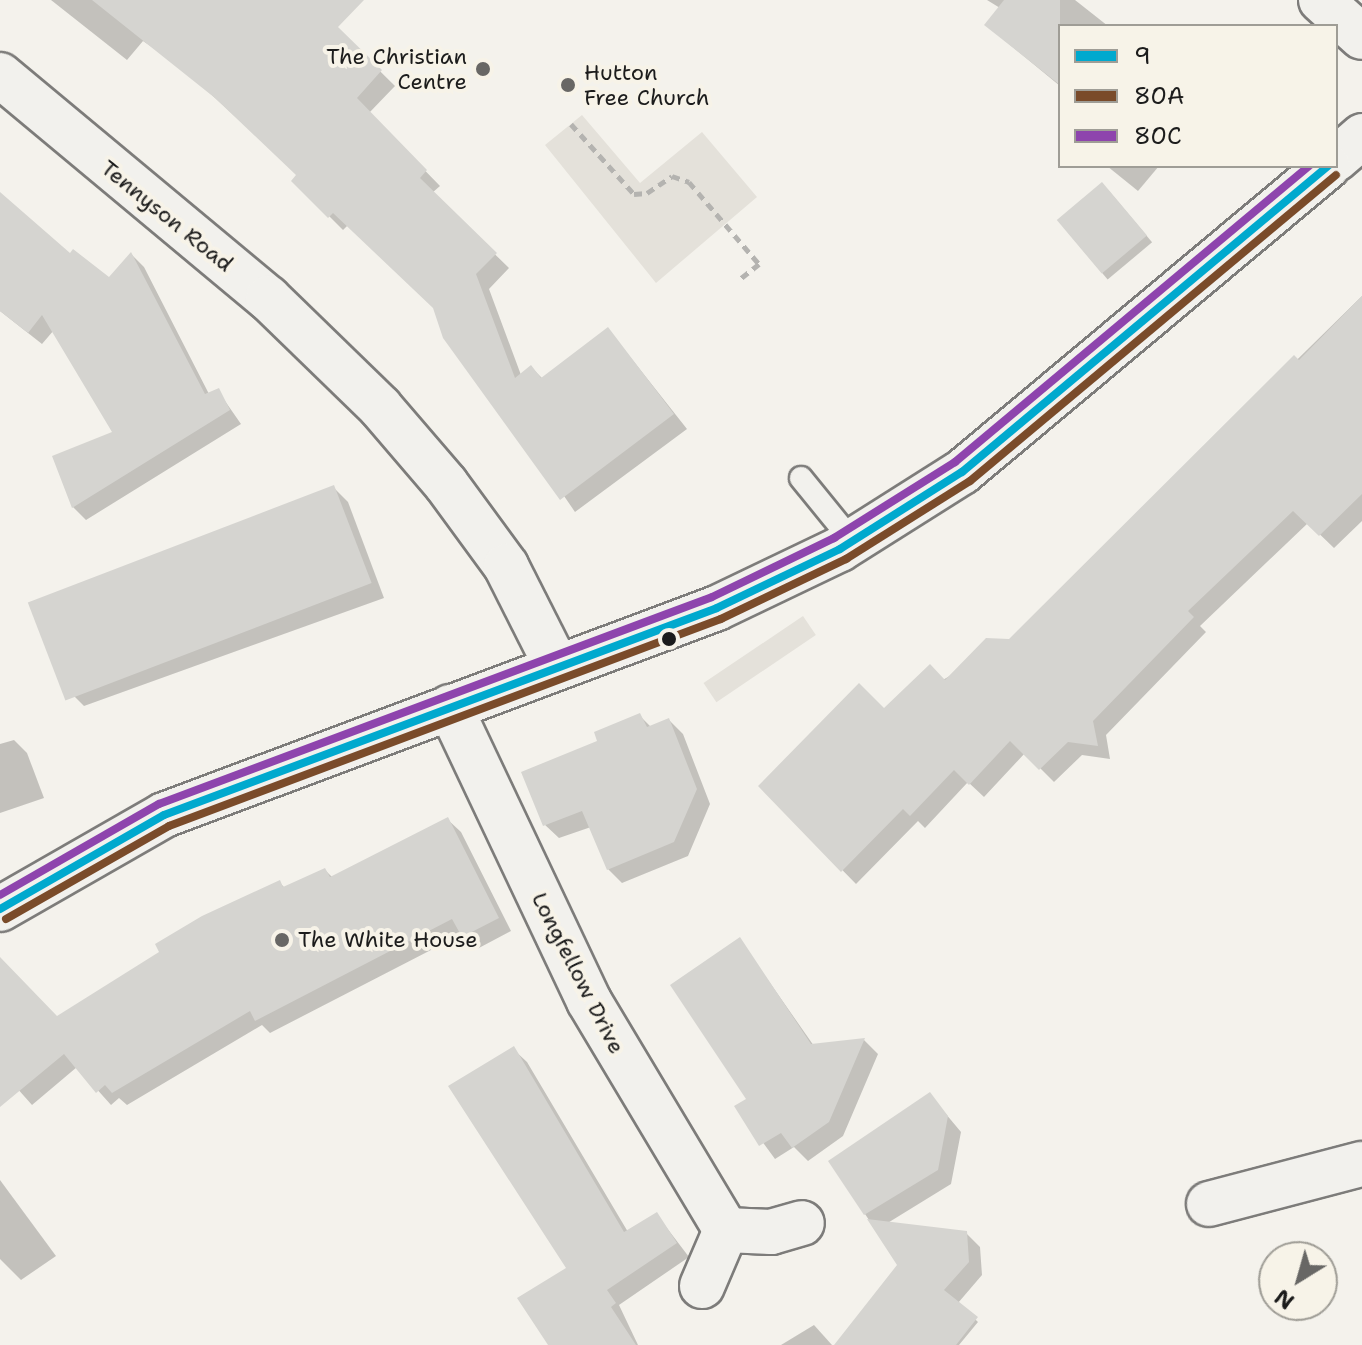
<!DOCTYPE html>
<style>
body{margin:0}
#map{position:relative;width:1362px;height:1345px;overflow:hidden;background:#f4f2ec;font-family:"Shantell Sans",sans-serif}
div>[style]{position:absolute}
[style*='--x']{left:calc(var(--x)*1px);top:calc(var(--y)*1px);width:calc(var(--w)*1px);rotate:calc(var(--a)*1deg)}
.green>*{inset:0;background:#e4e1da;transform-origin:0 0}
.shadow>*{inset:0;background:#0003;transform-origin:0 0}
.building>*{inset:0;background:#d5d4d0;transform-origin:0 0}
.path>*{height:5px;margin-top:-2.5px;transform-origin:0;background:repeating-linear-gradient(90deg,#b4b3b0 0 8px,transparent 0 14px)}
.roads{filter:drop-shadow(2px 0 #7d7c7a) drop-shadow(-2px 0 #7d7c7a) drop-shadow(0 2px #7d7c7a) drop-shadow(0 -2px #7d7c7a)}
.service>*{height:22px;margin:-11px;padding:0 11px;transform-origin:11px;border-radius:11px;background:#f2f1ed}
.minor>*{height:44px;margin:-22px;padding:0 22px;transform-origin:22px;border-radius:22px;background:#f2f1ed}
.tertiary>*{height:44px;margin:-22px;padding:0 22px;transform-origin:22px;border-radius:22px;background:#f2f1ed}
.bus-1>*{height:8px;margin:-4px;padding:0 4px;transform-origin:4px;border-radius:4px;background:#00a9ce}
.bus-2>*{height:8px;margin:-4px;padding:0 4px;transform-origin:4px;border-radius:4px;background:#7a4b2a}
.bus-3>*{height:8px;margin:-4px;padding:0 4px;transform-origin:4px;border-radius:4px;background:#8e44ad}
.dots>*{width:22px;height:22px;translate:-50% -50%;box-sizing:border-box;border:4px solid #f7f3e8;border-radius:50%}
span{translate:-50% -50%;white-space:nowrap;text-align:center;line-height:1.15;-webkit-text-stroke:8px #f7f3e8;paint-order:stroke}
.poi-label{font-size:22px;color:#1c1c1c}
.right{translate:-100% -50%;text-align:right}
.left{translate:0 -50%;text-align:left}
.street-label{font-size:22px;color:#1c1c1c}
.legend{position:absolute;left:1058px;top:24px;width:280px;height:144px;box-sizing:border-box;background:#f7f3e8;border:2px solid #9f9d96;margin:0;padding:10px 14px;list-style:none;font-size:24px;color:#1c1c1c}
.legend li{display:flex;align-items:center;gap:16px;height:40px}
.legend b{width:40px;border:2px solid #9f9d96}
.north{position:absolute;left:1258px;top:1241px;width:80px;height:80px;box-sizing:border-box;background:#f7f3e8;border:2px solid #9f9d96;border-radius:50%;rotate:217deg;font-size:22px;font-weight:700;line-height:32px;text-align:center;color:#1c1c1c}
.north::after{content:'';display:block;margin:auto;width:28px;height:36px;background:#686765;clip-path:polygon(50% 0,100% 100%,50% 72%,0 100%)}
</style>
<div id="map">
<div class="green">
<div style="clip-path:polygon(582px 115px,640px 183px,702px 132px,757px 197px,656px 283px,545px 145px)"></div>
<div style="left:803px;top:616px;width:23px;height:120px;rotate:56deg"></div>
</div>
<div class="shadow">
<div style="clip-path:polygon(51px 0,249px 0,317px 9px,395px 86px,369px 113px,440px 186px,432px 193px,509px 268px,489px 289px,521px 375px,531px 367px,543px 379px,608px 329px,687px 429px,575px 512px,435px 308px,348px 225px,343px 230px,294px 181px,299px 175px,179px 65px,143px 41px,127px 60px)"></div>
<div style="clip-path:polygon(987px 0,1075px 0,1108px 26px,1060px 26px,1060px 86px,986px 25px,1000px 8px)"></div>
<div style="clip-path:polygon(1107px 166px,1159px 166px,1138px 191px)"></div>
<div style="left:1109px;top:191px;width:67px;height:58px;rotate:50deg"></div>
<div style="clip-path:polygon(0 199px,70px 256px,109px 280px,131px 254px,144px 267px,209px 394px,218px 391px,241px 424px,86px 520px,73px 507px,115px 433px,54px 330px,42px 344px,0 311px)"></div>
<div style="clip-path:polygon(1362px 296px,1362px 521px,1334px 548px,1308px 523px,1200px 626px,1206px 632px,1106px 735px,1110px 759px,1082px 755px,1054px 782px,1025px 753px,984px 797px,968px 782px,925px 828px,918px 821px,856px 884px,760px 786px,1010px 641px)"></div>
<div style="clip-path:polygon(334px 488px,348px 502px,384px 598px,84px 706px,69px 691px)"></div>
<div style="clip-path:polygon(639px 715px,651px 727px,669px 720px,683px 734px,710px 804px,688px 856px,622px 883px,608px 869px,591px 827px,559px 838px,544px 824px,599px 742px)"></div>
<div style="clip-path:polygon(14px 740px,27px 753px,44px 798px,0 813px,0 744px)"></div>
<div style="clip-path:polygon(447px 819px,461px 832px,511px 931px,477px 949px,462px 934px,270px 1033px,262px 1025px,127px 1105px,119px 1098px,111px 1105px,77px 1067px,32px 1105px,0 1069px,0 990px,57px 1018px,280px 883px,285px 888px,325px 870px,333px 878px)"></div>
<div style="clip-path:polygon(740px 940px,814px 1046px,864px 1040px,878px 1054px,843px 1136px,808px 1161px,794px 1147px,775px 1159px,737px 1107px,749px 1099px)"></div>
<div style="clip-path:polygon(513px 1049px,527px 1062px,628px 1232px,657px 1215px,689px 1257px,619px 1305px,638px 1345px,550px 1345px,568px 1269px)"></div>
<div style="clip-path:polygon(930px 1095px,961px 1132px,951px 1184px,886px 1224px,966px 1233px,980px 1247px,982px 1275px,958px 1303px,978px 1322px,959px 1345px,837px 1345px,899px 1265px,865px 1214px)"></div>
<div style="clip-path:polygon(0 1180px,56px 1256px,21px 1280px,0 1259px)"></div>
<div style="clip-path:polygon(814px 1325px,832px 1345px,781px 1345px)"></div>
</div>
<div class="building">
<div style="clip-path:polygon(92px 0,364px 0,338px 27px,382px 70px,357px 98px,427px 170px,420px 178px,497px 253px,476px 274px,515px 378px,531px 365px,541px 378px,608px 327px,674px 414px,560px 500px,443px 338px,433px 308px,333px 213px,328px 218px,291px 181px,296px 175px,215px 98px)"></div>
<div style="clip-path:polygon(1004px 0,1060px 0,1060px 85px,984px 25px)"></div>
<div style="left:1102px;top:182px;width:70px;height:59px;rotate:50deg"></div>
<div style="clip-path:polygon(0 192px,70px 253px,73px 249px,109px 277px,131px 252px,205px 394px,219px 388px,230px 410px,72px 508px,52px 456px,112px 432px,42px 315px,28px 333px,0 311px)"></div>
<div style="clip-path:polygon(1362px 296px,1362px 494px,1319px 536px,1293px 511px,1188px 611px,1194px 617px,1093px 721px,1098px 746px,1068px 742px,1039px 770px,1010px 741px,969px 785px,954px 770px,910px 816px,903px 809px,841px 872px,758px 786px,859px 683px,884px 708px,930px 664px,945px 680px,986px 638px,1009px 639px,1294px 355px,1299px 360px)"></div>
<div style="left:334px;top:485px;width:105px;height:328px;rotate:69deg"></div>
<div style="clip-path:polygon(640px 713px,647px 727px,669px 718px,697px 789px,674px 842px,607px 870px,582px 811px,543px 826px,521px 772px,597px 741px,594px 732px)"></div>
<div style="clip-path:polygon(448px 817px,499px 918px,462px 937px,452px 919px,255px 1021px,250px 1011px,112px 1093px,105px 1085px,96px 1093px,64px 1054px,0 1107px,0 957px,57px 1016px,159px 952px,155px 944px,202px 916px,280px 880px,283px 887px,325px 868px,330px 877px)"></div>
<div style="clip-path:polygon(740px 937px,811px 1044px,865px 1038px,829px 1122px,792px 1148px,781px 1133px,759px 1146px,734px 1106px,746px 1099px,670px 985px)"></div>
<div style="clip-path:polygon(514px 1046px,624px 1232px,657px 1212px,677px 1243px,607px 1290px,616px 1303px,611px 1307px,636px 1345px,548px 1345px,517px 1298px,566px 1268px,448px 1086px)"></div>
<div style="clip-path:polygon(930px 1092px,948px 1116px,938px 1170px,864px 1215px,828px 1161px)"></div>
<div style="clip-path:polygon(867px 1219px,967px 1231px,969px 1262px,944px 1290px,978px 1317px,956px 1345px,834px 1345px,897px 1265px)"></div>
</div>
<div class="path">
<div style="--x:571;--y:124;--w:94;--a:48"></div>
<div style="--x:634;--y:194;--w:13;--a:-4"></div>
<div style="--x:647;--y:193;--w:30;--a:-34"></div>
<div style="--x:672;--y:176;--w:18;--a:19"></div>
<div style="--x:689;--y:182;--w:108;--a:49.5"></div>
<div style="--x:759;--y:264;--w:23;--a:142"></div>
</div>
<div class="roads">
<div class="service">
<div style="--x:801;--y:478;--w:82;--a:50.9"></div>
</div>
<div class="minor">
<div style="--x:1321;--y:0;--w:55;--a:42.1"></div>
<div style="--x:0;--y:75;--w:349;--a:39.8"></div>
<div style="--x:268;--y:298;--w:156;--a:44.2"></div>
<div style="--x:380;--y:407;--w:101;--a:49.4"></div>
<div style="--x:446;--y:484;--w:102;--a:53.8"></div>
<div style="--x:506;--y:566;--w:113;--a:63.2"></div>
<div style="--x:450;--y:707;--w:325;--a:64.7"></div>
<div style="--x:589;--y:1001;--w:267;--a:59.1"></div>
<div style="--x:1209;--y:1204;--w:158;--a:-14.7"></div>
<div style="--x:726;--y:1230;--w:45;--a:2.5"></div>
<div style="--x:771;--y:1232;--w:32;--a:-16"></div>
<div style="--x:702;--y:1286;--w:61;--a:-66.8"></div>
</div>
<div class="tertiary">
<div style="--x:1336;--y:159;--w:35;--a:-41"></div>
<div style="--x:0;--y:909;--w:189;--a:-29.8"></div>
<div style="--x:164;--y:815;--w:590;--a:-20.52"></div>
<div style="--x:717;--y:608;--w:136;--a:-25.6"></div>
<div style="--x:840;--y:549;--w:144;--a:-32.3"></div>
<div style="--x:962;--y:472;--w:477;--a:-39.9"></div>
</div>
</div>
<div class="bus-1">
<div style="--x:0;--y:909;--w:189;--a:-29.8"></div>
<div style="--x:164;--y:815;--w:590;--a:-20.52"></div>
<div style="--x:717;--y:608;--w:136;--a:-25.6"></div>
<div style="--x:840;--y:549;--w:144;--a:-32.3"></div>
<div style="--x:962;--y:472;--w:477;--a:-39.9"></div>
</div>
<div class="bus-2">
<div style="--x:6;--y:919;--w:188;--a:-29.7"></div>
<div style="--x:169;--y:826;--w:590;--a:-20.56"></div>
<div style="--x:721;--y:619;--w:139;--a:-25.6"></div>
<div style="--x:846;--y:559;--w:146;--a:-32.2"></div>
<div style="--x:970;--y:481;--w:477;--a:-39.9"></div>
</div>
<div class="bus-3">
<div style="--x:0;--y:895;--w:183;--a:-29.8"></div>
<div style="--x:159;--y:804;--w:590;--a:-20.52"></div>
<div style="--x:712;--y:597;--w:136;--a:-25.8"></div>
<div style="--x:834;--y:538;--w:143;--a:-32.1"></div>
<div style="--x:955;--y:462;--w:461;--a:-39.9"></div>
</div>
<div class="dots">
<div style="left:483px;top:69px;background:#686765"></div>
<div style="left:568px;top:85px;background:#686765"></div>
<div style="left:669px;top:639px;background:#1c1c1c"></div>
<div style="left:282px;top:940px;background:#686765"></div>
</div>
<div class="poi-label">
<span class="right" style="left:467px;top:69px">The Christian<br>Centre</span>
<span class="left" style="left:584px;top:85px">Hutton<br>Free Church</span>
<span class="left" style="left:298px;top:940px">The White House</span>
</div>
<div class="street-label">
<span style="left:167px;top:216px;rotate:39deg">Tennyson Road</span>
<span style="left:578px;top:973px;rotate:63deg">Longfellow Drive</span>
</div>
<ul class="legend">
<li><b style="height:10px;background:#00a9ce"></b>9</li>
<li><b style="height:10px;background:#7a4b2a"></b>80A</li>
<li><b style="height:10px;background:#8e44ad"></b>80C</li>
</ul>
<div class="north">N</div>
</div>
